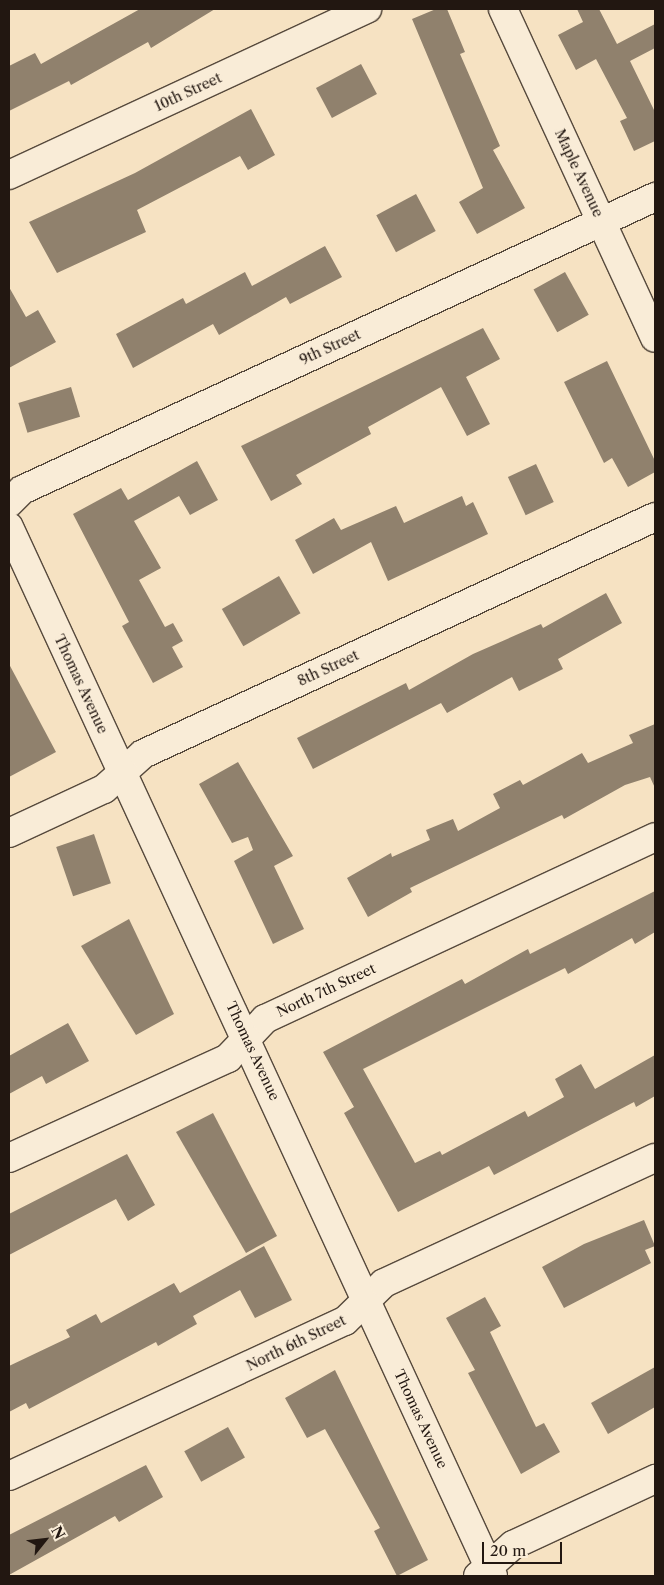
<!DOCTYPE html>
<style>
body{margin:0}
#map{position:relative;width:664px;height:1585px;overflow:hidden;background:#f6e2c2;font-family:"Libre Caslon Text",serif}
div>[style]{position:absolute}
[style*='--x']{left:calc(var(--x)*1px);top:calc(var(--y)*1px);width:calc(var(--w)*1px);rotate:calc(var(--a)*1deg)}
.building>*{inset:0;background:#90816d;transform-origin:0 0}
.roads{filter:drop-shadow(1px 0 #574a3d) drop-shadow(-1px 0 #574a3d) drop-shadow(0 1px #574a3d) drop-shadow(0 -1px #574a3d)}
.minor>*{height:28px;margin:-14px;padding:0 14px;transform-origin:14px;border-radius:14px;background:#f9ecd7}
span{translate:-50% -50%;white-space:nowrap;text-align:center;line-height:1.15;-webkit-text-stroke:4px #f9ecd7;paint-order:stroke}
.street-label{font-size:14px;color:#221711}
.frame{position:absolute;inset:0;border:10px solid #221711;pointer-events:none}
.north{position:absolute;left:20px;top:1515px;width:50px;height:50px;-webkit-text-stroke:4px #f9ecd7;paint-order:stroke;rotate:61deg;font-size:14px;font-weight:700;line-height:20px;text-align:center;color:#221711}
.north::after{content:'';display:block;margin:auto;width:18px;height:22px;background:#221711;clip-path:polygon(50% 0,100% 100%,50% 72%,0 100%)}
.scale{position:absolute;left:482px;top:1542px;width:80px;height:22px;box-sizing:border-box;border:2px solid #221711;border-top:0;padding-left:6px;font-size:15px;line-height:18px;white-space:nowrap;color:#221711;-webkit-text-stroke:4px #f9ecd7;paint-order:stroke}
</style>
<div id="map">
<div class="building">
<i style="clip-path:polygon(140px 9px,215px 9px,151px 48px,148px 42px,71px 85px,69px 81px,9px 111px,9px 66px,35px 53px,41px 64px)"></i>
<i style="clip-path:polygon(436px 9px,447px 9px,465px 52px,460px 54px,500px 146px,493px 150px,525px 208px,477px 234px,459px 202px,483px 188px,412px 19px)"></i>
<i style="clip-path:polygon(577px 9px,599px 9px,617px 44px,655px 24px,655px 48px,630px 61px,655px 112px,655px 141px,634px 151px,620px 121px,627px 118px,596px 59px,576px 70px,558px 35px,583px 22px)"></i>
<i style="left:361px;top:64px;width:34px;height:51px;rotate:62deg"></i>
<i style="clip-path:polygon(251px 109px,275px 155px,248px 170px,240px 156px,137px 210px,146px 232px,57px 273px,29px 222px,135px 173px)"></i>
<i style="left:416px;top:194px;width:42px;height:45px;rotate:62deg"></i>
<i style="clip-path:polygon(325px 246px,342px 277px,290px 304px,286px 297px,219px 335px,213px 324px,133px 368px,116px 334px,183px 298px,186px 304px,245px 272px,252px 286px)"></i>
<i style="left:565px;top:272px;width:49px;height:36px;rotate:61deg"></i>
<i style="clip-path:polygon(9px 287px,26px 317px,38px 310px,56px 342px,9px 368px)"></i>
<i style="clip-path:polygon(483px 328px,500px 359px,466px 377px,490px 424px,467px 436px,441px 387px,368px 427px,371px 434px,296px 475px,302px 484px,271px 501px,241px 446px)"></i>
<i style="clip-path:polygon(607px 361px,655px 461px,655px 472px,628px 487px,612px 458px,604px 463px,564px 382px)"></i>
<i style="left:71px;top:387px;width:31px;height:55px;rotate:73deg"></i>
<i style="clip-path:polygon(197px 461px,218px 500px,190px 515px,179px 496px,134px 521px,161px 568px,139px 580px,165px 627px,173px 623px,183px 641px,172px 647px,183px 667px,153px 683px,122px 626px,129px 622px,73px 514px,121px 488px,128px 500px)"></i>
<i style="left:536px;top:464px;width:42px;height:31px;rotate:65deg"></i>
<i style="clip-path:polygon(462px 496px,466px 506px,473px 502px,488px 534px,388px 581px,371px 542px,313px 574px,295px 540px,334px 518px,341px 530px,396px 506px,404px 523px)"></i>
<i style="left:279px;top:576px;width:43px;height:66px;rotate:60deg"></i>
<i style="clip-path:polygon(606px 593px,622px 623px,558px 659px,563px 669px,519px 691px,512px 677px,447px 713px,441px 703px,313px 769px,297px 738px,406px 683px,409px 690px,473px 654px,541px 624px,543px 628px)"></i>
<i style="clip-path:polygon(9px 664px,56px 752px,9px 777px)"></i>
<i style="clip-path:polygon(655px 724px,655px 788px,650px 777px,625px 785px,564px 819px,562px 815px,410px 888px,412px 892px,368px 917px,347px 878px,391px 853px,392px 857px,430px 840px,426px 830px,453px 819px,458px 831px,500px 808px,493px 794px,520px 780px,523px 785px,582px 753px,588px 763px,633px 743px,629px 735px)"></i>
<i style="clip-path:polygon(238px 762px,293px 856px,274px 866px,304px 929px,273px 944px,234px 861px,253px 850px,248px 837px,232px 843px,199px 784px)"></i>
<i style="left:94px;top:834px;width:52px;height:40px;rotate:71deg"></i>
<i style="clip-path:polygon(655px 891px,655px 932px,635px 944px,632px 938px,568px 974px,565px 968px,363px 1069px,415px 1163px,440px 1151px,442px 1155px,525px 1111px,528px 1117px,564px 1097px,555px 1079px,581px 1064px,595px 1089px,655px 1055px,655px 1096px,636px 1107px,634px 1102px,494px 1175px,489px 1166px,398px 1212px,344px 1113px,354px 1107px,323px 1052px,462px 979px,465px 984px,528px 949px,530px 954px)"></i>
<i style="clip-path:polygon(129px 919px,174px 1014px,136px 1035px,81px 946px)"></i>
<i style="clip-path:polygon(68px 1023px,89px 1061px,46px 1084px,42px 1076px,9px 1094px,9px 1056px)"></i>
<i style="clip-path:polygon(213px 1113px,277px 1236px,246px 1253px,176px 1132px)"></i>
<i style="clip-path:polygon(127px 1154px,155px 1205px,128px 1221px,116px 1199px,9px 1255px,9px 1214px)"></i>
<i style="clip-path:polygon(644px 1220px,655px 1246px,645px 1250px,651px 1263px,564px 1308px,542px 1267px,584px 1244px)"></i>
<i style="clip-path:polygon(264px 1246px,292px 1300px,255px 1318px,240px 1290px,193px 1316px,197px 1324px,158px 1346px,156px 1342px,29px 1409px,26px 1403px,9px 1412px,9px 1366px,70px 1337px,66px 1330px,96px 1314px,101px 1323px,174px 1283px,180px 1293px)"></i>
<i style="clip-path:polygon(485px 1297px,501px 1326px,490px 1332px,536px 1427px,544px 1423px,560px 1452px,521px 1474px,468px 1373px,475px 1370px,446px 1318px)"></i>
<i style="clip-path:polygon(655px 1367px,655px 1407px,608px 1434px,591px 1403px)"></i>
<i style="clip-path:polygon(335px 1370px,428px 1560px,397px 1576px,374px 1531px,380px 1528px,325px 1429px,307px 1438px,285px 1398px)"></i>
<i style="left:228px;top:1427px;width:35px;height:50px;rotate:61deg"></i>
<i style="clip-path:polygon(146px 1465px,163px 1497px,119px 1522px,115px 1516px,9px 1575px,9px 1535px)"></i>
</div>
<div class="roads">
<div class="minor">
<i style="--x:503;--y:9;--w:362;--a:65.2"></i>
<i style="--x:9;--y:175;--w:395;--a:-24.9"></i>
<i style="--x:9;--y:503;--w:18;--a:-45"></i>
<i style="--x:22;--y:490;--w:698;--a:-24.84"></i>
<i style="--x:9;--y:527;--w:1155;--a:65.23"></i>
<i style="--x:9;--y:833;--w:105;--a:-24.9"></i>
<i style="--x:104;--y:789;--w:52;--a:-41.9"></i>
<i style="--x:143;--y:754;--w:564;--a:-24.84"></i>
<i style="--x:9;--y:1158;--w:241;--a:-24.5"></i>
<i style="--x:228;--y:1058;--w:54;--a:-46.5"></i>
<i style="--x:265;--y:1019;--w:430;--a:-25"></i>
<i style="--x:9;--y:1476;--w:370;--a:-24.8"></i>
<i style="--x:345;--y:1321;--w:54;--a:-44.3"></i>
<i style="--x:384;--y:1283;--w:298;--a:-24.8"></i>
<i style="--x:478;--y:1576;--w:47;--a:-41.5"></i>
<i style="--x:513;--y:1545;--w:157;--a:-24.9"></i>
</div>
</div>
<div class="street-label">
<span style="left:188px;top:92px;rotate:-25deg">10th Street</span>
<span style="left:579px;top:173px;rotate:65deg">Maple Avenue</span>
<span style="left:330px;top:347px;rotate:-25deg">9th Street</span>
<span style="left:328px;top:668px;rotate:-25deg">8th Street</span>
<span style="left:81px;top:684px;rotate:65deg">Thomas Avenue</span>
<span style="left:326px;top:990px;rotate:-25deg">North 7th Street</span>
<span style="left:253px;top:1051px;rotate:65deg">Thomas Avenue</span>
<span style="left:296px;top:1343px;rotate:-26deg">North 6th Street</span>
<span style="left:421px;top:1419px;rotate:65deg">Thomas Avenue</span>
</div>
<div class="frame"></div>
<div class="north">N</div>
<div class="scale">20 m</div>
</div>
